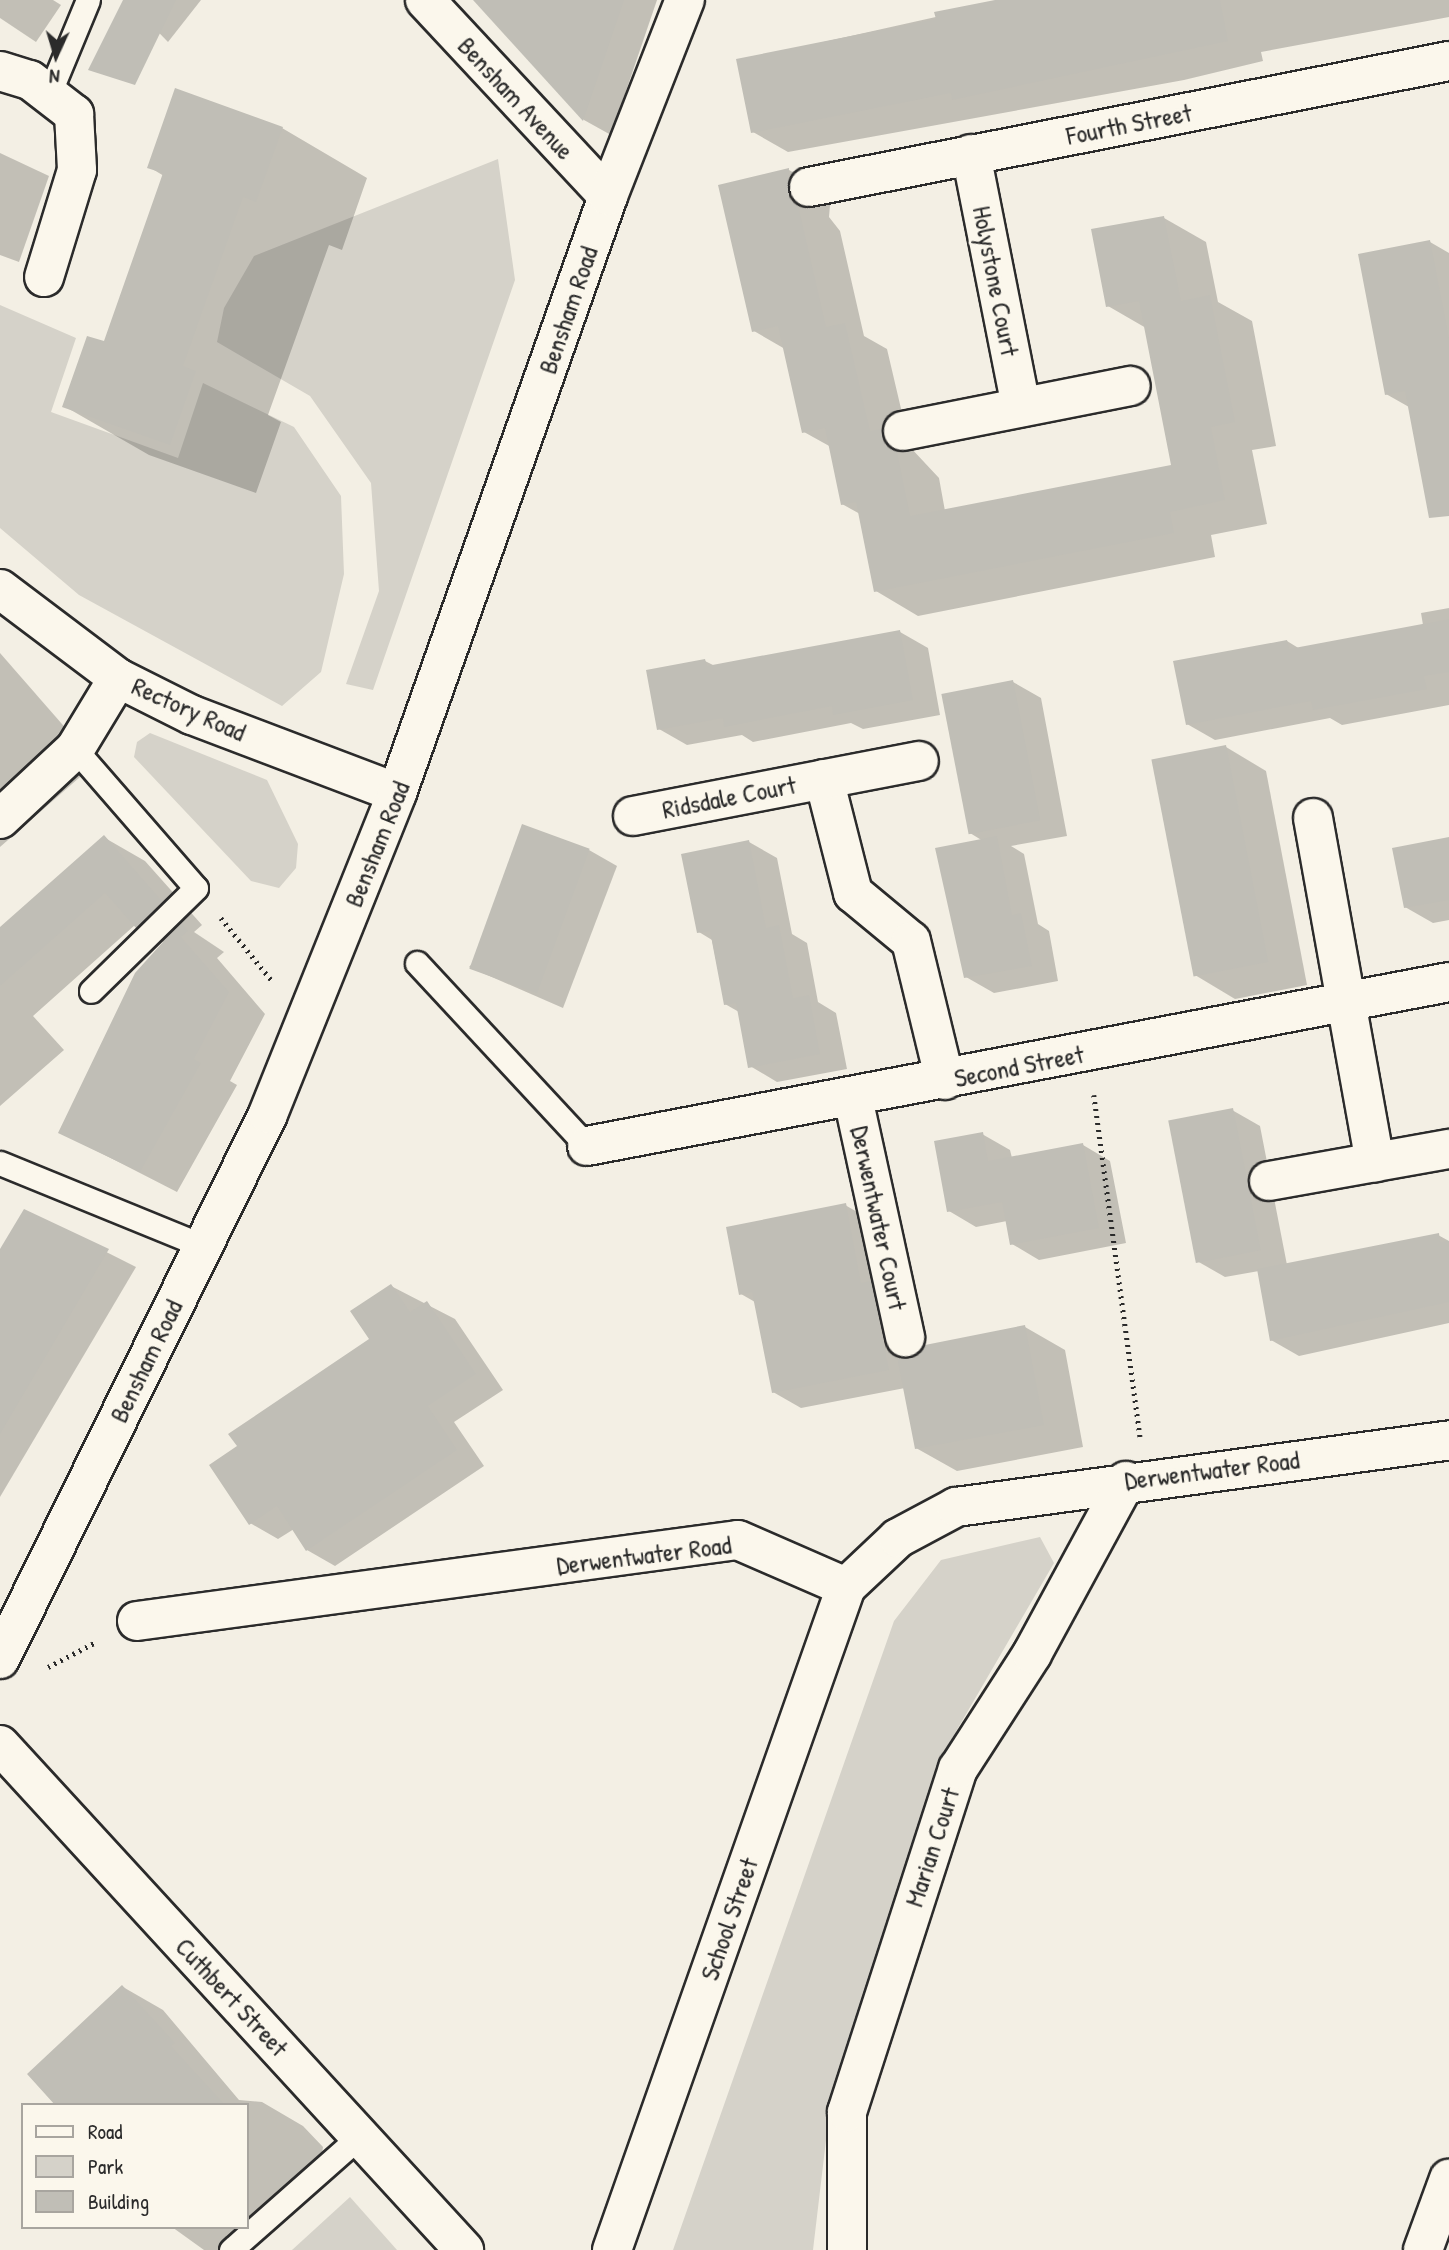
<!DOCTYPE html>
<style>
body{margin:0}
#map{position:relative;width:1449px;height:2250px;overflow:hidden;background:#f3efe4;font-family:"Patrick Hand",sans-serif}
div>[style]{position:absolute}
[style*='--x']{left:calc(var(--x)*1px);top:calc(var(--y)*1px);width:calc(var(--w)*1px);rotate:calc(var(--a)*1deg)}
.green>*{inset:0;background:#d5d2c9}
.shadow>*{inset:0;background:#0003}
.building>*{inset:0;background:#c0beb6;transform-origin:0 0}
.path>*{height:4.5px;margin-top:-2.25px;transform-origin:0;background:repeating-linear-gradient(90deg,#2b2b2b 0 2px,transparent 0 7px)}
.roads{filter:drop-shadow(2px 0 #2b2b2b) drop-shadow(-2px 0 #2b2b2b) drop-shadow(0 2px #2b2b2b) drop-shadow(0 -2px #2b2b2b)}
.service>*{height:23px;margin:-11.5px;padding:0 11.5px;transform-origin:11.5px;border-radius:11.5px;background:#fbf7ec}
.minor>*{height:38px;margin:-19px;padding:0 19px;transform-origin:19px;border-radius:19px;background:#fbf7ec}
.tertiary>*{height:38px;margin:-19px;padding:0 19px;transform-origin:19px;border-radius:19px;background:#fbf7ec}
.secondary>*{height:38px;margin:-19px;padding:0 19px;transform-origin:19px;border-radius:19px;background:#fbf7ec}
span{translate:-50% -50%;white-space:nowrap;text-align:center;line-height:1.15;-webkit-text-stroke:5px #fbf7ec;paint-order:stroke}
.street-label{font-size:26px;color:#2b2b2b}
.legend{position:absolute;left:21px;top:2103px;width:228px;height:126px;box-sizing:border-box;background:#fbf7ec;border:2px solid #a8a59f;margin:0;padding:9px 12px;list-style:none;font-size:21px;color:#2b2b2b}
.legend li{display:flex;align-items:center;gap:14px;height:35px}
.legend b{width:35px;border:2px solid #a8a59f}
.north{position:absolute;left:21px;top:21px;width:70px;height:70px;-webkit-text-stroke:5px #fbf7ec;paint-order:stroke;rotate:184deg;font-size:19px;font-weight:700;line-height:28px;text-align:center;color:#2b2b2b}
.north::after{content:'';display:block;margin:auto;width:24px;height:32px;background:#2b2b2b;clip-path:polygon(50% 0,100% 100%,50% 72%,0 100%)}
</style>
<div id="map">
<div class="green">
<i style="clip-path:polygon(498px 159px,515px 280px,373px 690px,346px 684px,379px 591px,371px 483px,310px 396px,217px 342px,224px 308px,254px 256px)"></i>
<i style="clip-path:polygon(0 305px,76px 338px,51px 412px,178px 458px,203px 383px,294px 427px,341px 496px,344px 574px,321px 672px,282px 706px,79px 595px,0 528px)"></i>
<i style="clip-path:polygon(150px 733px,267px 780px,298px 844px,296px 868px,279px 888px,251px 881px,134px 757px,137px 742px)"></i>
<i style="clip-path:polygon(1040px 1537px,1054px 1563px,937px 1764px,829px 2115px,813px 2250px,673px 2250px,894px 1621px,941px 1560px)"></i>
<i style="clip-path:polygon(350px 2197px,397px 2250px,292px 2250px)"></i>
</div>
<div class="shadow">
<i style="clip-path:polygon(0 0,53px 0,61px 5px,36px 42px,0 18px)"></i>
<i style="clip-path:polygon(127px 0,201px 0,168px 42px)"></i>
<i style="clip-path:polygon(475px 0,657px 0,611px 135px,584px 120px)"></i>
<i style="clip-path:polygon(1012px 0,1449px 0,1449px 17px,1261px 52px,1263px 61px,1184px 80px,788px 152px,753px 132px,738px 61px)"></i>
<i style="clip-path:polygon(282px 128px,367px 178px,342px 250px,329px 245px,268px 415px,281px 422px,256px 493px,149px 455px,64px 406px,105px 344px,164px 176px,149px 167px)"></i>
<i style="clip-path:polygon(0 153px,49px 176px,19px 262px,0 255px)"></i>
<i style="clip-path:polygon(789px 170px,831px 194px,829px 217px,840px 231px,864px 336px,887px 349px,910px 447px,939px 478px,945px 511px,1173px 466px,1146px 328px,1108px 306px,1164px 218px,1206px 242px,1218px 302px,1252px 321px,1276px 446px,1252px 450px,1267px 524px,1211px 535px,1215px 557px,918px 616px,876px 591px,860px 514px,842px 504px,831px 447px,804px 432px,785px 349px,754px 331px,720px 187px)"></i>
<i style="clip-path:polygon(1430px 242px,1449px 253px,1449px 474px,1409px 407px,1386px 394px)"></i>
<i style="clip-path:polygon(1449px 608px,1449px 705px,1342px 725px,1330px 718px,1215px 740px,1187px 724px,1287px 641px,1300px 649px,1423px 625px,1421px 613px)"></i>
<i style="clip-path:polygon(900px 632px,928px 648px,940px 715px,863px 729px,851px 723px,753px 742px,742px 735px,687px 745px,659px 729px,705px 661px,715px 666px)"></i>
<i style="clip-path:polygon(0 653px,96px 763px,0 847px)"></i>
<i style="clip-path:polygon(1013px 682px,1041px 698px,1067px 836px,1011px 846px,1024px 854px,1038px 924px,1049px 931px,1058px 981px,994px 993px,966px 977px,983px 841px,970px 833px)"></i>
<i style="clip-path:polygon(1226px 747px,1266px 771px,1307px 985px,1235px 999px,1195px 975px)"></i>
<i style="clip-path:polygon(105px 838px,145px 861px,202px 925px,194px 932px,224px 952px,217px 958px,265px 1014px,230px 1081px,237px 1085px,177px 1192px,60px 1132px,165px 943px,135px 925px,33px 1016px,64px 1050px,0 1106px,0 930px)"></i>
<i style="clip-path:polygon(1449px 839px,1449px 920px,1433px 923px,1405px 907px)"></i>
<i style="clip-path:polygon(749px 842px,777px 858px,792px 934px,807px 943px,818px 1002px,836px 1013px,847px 1069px,777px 1082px,750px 1066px,739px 1012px,725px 1004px,712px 940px,699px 932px)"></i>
<i style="clip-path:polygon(589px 850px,617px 866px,563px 1008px,469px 967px)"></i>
<i style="clip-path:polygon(1232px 1110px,1260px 1126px,1287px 1265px,1438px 1235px,1449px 1241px,1449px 1323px,1299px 1356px,1271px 1340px,1259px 1271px,1225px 1277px,1197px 1261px)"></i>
<i style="clip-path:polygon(982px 1134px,1010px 1150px,1012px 1158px,1083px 1145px,1110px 1161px,1126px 1243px,1039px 1260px,1012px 1244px,1007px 1221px,976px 1227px,949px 1211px)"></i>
<i style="clip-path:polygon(845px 1205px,873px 1221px,910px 1360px,1025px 1327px,1065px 1350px,1083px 1447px,957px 1471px,916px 1448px,905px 1388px,801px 1408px,773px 1392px,755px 1302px,741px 1294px)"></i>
<i style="clip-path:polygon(25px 1211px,136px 1267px,0 1497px,0 1252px)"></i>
<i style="clip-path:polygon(391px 1286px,455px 1319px,503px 1390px,454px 1422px,484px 1466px,335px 1566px,307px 1550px,294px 1529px,278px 1539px,250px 1523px,239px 1447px,372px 1340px)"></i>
<i style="clip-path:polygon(123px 1987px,163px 2010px,239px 2100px,262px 2102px,303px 2126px,323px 2147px,320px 2167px,231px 2250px,204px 2250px,172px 2227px,247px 2227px,247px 2105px,58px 2105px)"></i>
</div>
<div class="building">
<i style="clip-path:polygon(123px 0,176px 0,135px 85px,88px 70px)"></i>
<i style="clip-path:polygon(473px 0,624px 0,583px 121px)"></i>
<i style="clip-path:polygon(995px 0,1220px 0,1228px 41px,952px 100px,951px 93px,751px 133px,736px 59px,936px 19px,934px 12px)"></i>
<i style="clip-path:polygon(175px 88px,283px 127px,256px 202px,243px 197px,183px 366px,196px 371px,170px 445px,62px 407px,87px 336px,104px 341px,163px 173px,147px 168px)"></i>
<i style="clip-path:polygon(789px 168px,788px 192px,798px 205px,826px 327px,845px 323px,870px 431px,882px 429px,886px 445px,897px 452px,910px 516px,1171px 465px,1139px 301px,1106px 307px,1091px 229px,1164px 216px,1181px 301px,1210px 295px,1235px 422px,1211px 427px,1225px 500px,1170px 512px,1174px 533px,874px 592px,856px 502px,841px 505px,825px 428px,802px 433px,778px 326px,752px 332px,718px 185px)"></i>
<i style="clip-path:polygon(1430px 240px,1449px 338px,1449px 516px,1429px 518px,1405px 391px,1385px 395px,1358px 254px)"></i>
<i style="clip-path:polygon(1449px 619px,1449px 672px,1424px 676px,1427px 689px,1313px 710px,1311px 701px,1186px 725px,1173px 661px,1287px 640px,1289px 649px)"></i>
<i style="clip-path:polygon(900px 630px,913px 700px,833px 715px,832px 706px,724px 727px,723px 718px,657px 730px,646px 670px,705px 659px,707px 666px)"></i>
<i style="left:1013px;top:680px;width:143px;height:73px;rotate:79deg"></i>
<i style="left:1226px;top:745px;width:221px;height:76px;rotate:79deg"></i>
<i style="left:522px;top:824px;width:72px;height:154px;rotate:20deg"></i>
<i style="clip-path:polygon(104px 835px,162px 901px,136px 928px,105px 893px,0 986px,0 927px)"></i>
<i style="clip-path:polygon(997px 836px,1012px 915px,1021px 913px,1032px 966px,964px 978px,935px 848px)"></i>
<i style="clip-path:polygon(1449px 837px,1449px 900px,1404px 908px,1392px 848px)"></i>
<i style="clip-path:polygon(749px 840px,766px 928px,779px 925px,793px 998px,809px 995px,820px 1054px,748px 1068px,736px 1003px,724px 1005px,710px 931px,697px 933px,681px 854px)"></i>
<i style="clip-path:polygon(181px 922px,188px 931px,181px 937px,229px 992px,194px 1059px,201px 1063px,140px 1172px,58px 1133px,135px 973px)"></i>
<i style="left:1233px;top:1108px;width:145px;height:66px;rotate:79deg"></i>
<i style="clip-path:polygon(983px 1132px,988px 1161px,1083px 1143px,1099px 1228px,1010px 1245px,1002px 1202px,947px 1212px,934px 1141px)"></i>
<i style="clip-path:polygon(846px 1203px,861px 1283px,871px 1281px,889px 1370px,772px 1393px,752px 1292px,739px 1295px,726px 1227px)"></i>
<i style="clip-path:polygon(24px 1209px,109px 1249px,0 1434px,0 1249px)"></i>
<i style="clip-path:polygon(1439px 1233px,1440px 1242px,1449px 1241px,1449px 1302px,1270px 1341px,1257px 1269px)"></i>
<i style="clip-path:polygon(391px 1284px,410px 1312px,427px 1301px,476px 1374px,428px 1406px,457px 1450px,306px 1551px,277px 1506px,249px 1525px,209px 1465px,237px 1446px,228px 1434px,369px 1339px,350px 1311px)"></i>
<i style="clip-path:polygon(1025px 1325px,1044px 1425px,915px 1449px,897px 1357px,910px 1358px,925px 1345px)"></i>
<i style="clip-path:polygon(122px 1985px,175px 2043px,171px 2046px,225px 2105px,55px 2105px,27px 2074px)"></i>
</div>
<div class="path">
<i style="--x:221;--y:918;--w:82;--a:50.9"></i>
<i style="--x:1094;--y:1095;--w:345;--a:82.3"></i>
<i style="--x:48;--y:1667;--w:54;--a:-27.5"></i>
</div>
<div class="roads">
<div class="service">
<i style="--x:49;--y:94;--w:102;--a:-67.5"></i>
<i style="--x:75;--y:749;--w:184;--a:49"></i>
<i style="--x:196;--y:888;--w:147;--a:135.6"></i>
<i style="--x:417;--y:963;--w:250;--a:47.1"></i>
<i style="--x:0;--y:1163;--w:219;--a:22.2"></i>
<i style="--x:231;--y:2250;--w:172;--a:-41.5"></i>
</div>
<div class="minor">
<i style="--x:425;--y:0;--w:268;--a:47"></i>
<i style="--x:0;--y:71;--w:31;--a:17"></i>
<i style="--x:30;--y:80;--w:56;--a:37.7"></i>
<i style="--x:74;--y:114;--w:56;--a:86.9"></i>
<i style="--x:77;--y:170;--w:112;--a:107.1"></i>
<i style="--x:971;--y:154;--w:258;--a:78.8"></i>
<i style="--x:809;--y:187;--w:652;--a:-11.14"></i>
<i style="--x:903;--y:431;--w:232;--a:-11.2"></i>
<i style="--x:824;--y:779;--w:118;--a:75.7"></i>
<i style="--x:853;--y:893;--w:75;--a:39.6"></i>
<i style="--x:911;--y:941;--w:143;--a:76.3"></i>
<i style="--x:633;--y:816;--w:291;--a:-10.9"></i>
<i style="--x:1313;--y:818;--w:350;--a:79.8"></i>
<i style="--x:0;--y:819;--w:103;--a:-43"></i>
<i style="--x:75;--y:749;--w:83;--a:-58.8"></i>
<i style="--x:853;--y:1098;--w:245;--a:77.7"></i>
<i style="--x:587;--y:1146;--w:877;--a:-10.77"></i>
<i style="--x:1269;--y:1181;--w:183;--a:-10.1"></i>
<i style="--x:137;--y:1621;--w:606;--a:-7.68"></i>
<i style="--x:738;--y:1540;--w:118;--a:23.5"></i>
<i style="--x:846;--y:1587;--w:71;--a:-43.3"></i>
<i style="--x:898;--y:1538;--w:66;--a:-28.1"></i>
<i style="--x:956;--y:1507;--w:498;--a:-7.7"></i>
<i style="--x:612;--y:2250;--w:703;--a:-70.56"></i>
<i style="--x:847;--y:2250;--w:138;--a:-90"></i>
<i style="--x:847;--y:2112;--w:361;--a:-72.1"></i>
<i style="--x:958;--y:1769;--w:137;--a:-57.2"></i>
<i style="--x:1032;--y:1654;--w:197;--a:-61.5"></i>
<i style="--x:1423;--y:2250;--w:76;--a:-69.9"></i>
</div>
<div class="tertiary">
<i style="--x:0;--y:589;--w:148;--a:37"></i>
<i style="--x:118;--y:678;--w:83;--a:26.6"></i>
<i style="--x:192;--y:715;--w:219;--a:20.8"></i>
<i style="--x:0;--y:1745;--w:686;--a:47.42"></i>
</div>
<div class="secondary">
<i style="--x:0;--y:1659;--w:607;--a:-63.81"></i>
<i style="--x:268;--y:1114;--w:346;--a:-68.1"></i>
<i style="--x:397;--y:793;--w:633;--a:-70.53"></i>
<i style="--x:608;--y:196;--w:211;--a:-68.6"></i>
</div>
</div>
<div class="street-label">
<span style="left:516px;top:98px;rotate:47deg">Bensham Avenue</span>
<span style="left:1129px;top:124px;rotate:-11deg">Fourth Street</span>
<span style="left:996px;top:281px;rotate:79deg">Holystone Court</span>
<span style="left:568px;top:310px;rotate:-71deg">Bensham Road</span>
<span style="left:189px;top:709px;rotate:24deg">Rectory Road</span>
<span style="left:729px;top:797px;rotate:-11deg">Ridsdale Court</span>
<span style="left:377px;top:844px;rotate:-68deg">Bensham Road</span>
<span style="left:1019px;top:1066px;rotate:-11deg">Second Street</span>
<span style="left:879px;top:1218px;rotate:78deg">Derwentwater Court</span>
<span style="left:146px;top:1361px;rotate:-64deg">Bensham Road</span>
<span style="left:1212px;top:1470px;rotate:-7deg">Derwentwater Road</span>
<span style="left:644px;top:1555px;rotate:-7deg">Derwentwater Road</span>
<span style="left:932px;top:1847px;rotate:-72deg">Marian Court</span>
<span style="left:729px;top:1919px;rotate:-71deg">School Street</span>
<span style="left:232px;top:1997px;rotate:47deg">Cuthbert Street</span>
</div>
<ul class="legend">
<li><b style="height:9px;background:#fbf7ec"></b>Road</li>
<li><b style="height:19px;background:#d5d2c9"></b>Park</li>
<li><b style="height:19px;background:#c0beb6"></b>Building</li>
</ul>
<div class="north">N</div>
</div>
